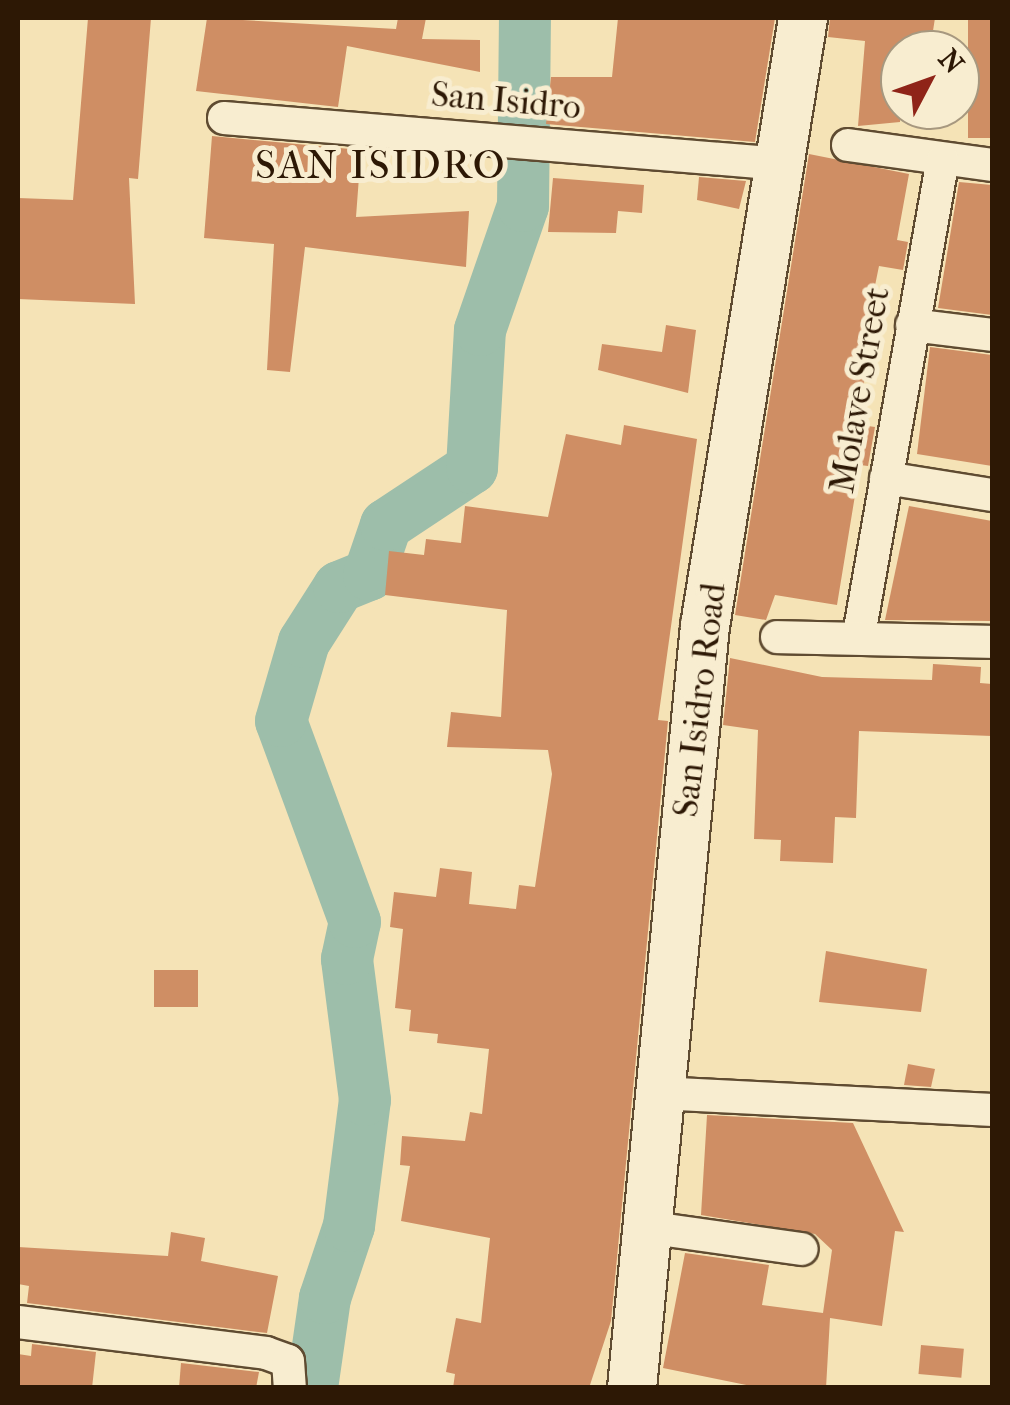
<!DOCTYPE html>
<style>
body{margin:0}
#map{position:relative;width:1010px;height:1405px;overflow:hidden;background:#f5e3b6;font-family:"IM FELL French Canon",serif}
div>[style]{position:absolute}
[style*='--x']{left:calc(var(--x)*1px);top:calc(var(--y)*1px);width:calc(var(--w)*1px);rotate:calc(var(--a)*1deg)}
.river>*{height:52px;margin:-26px;padding:0 26px;transform-origin:26px;border-radius:26px;background:#9dbeaa}
.building>*{inset:0;background:#cf8e64;transform-origin:0 0}
.roads{filter:drop-shadow(2px 0 #5f4b31) drop-shadow(-2px 0 #5f4b31) drop-shadow(0 2px #5f4b31) drop-shadow(0 -2px #5f4b31)}
.minor>*{height:32px;margin:-16px;padding:0 16px;transform-origin:16px;border-radius:16px;background:#f8edd0}
.secondary>*{height:48px;margin:-24px;padding:0 24px;transform-origin:24px;border-radius:24px;background:#f8edd0}
span{translate:-50% -50%;white-space:nowrap;text-align:center;line-height:1.15;-webkit-text-stroke:10px #f8edd0;paint-order:stroke}
.street-label{font-size:35px;color:#2d1805}
.quarter-label{font-size:40px;color:#2d1805;letter-spacing:2.5px}
.frame{position:absolute;inset:0;border:20px solid #2d1805;pointer-events:none}
.north{position:absolute;left:880px;top:30px;width:100px;height:100px;box-sizing:border-box;background:#f8edd0;border:2px solid #a7987f;border-radius:50%;rotate:49deg;font-size:28px;font-weight:700;line-height:40px;text-align:center;color:#2d1805}
.north::after{content:'';display:block;margin:auto;width:35px;height:45px;background:#8f2418;clip-path:polygon(50% 0,100% 100%,50% 72%,0 100%)}
</style>
<div id="map">
<div class="river">
<i style="--x:312;--y:1388;--w:91;--a:-81.8"></i>
<i style="--x:325;--y:1298;--w:76;--a:-71.6"></i>
<i style="--x:349;--y:1226;--w:127;--a:-82.8"></i>
<i style="--x:365;--y:1100;--w:142;--a:-97.3"></i>
<i style="--x:347;--y:959;--w:38;--a:-78"></i>
<i style="--x:355;--y:922;--w:214;--a:-110.2"></i>
<i style="--x:281;--y:721;--w:82;--a:-73.8"></i>
<i style="--x:304;--y:642;--w:65;--a:-57.5"></i>
<i style="--x:339;--y:587;--w:32;--a:-22"></i>
<i style="--x:369;--y:575;--w:53;--a:-71.2"></i>
<i style="--x:386;--y:525;--w:103;--a:-33.5"></i>
<i style="--x:472;--y:468;--w:138;--a:-86.7"></i>
<i style="--x:480;--y:330;--w:131;--a:-70.9"></i>
<i style="--x:523;--y:206;--w:188;--a:-89.4"></i>
</div>
<div class="building">
<i style="clip-path:polygon(88px 18px,151px 18px,138px 179px,129px 178px,135px 304px,18px 299px,18px 198px,73px 200px)"></i>
<i style="clip-path:polygon(207px 18px,396px 29px,398px 18px,426px 18px,422px 39px,480px 40px,480px 72px,347px 46px,338px 107px,196px 91px)"></i>
<i style="clip-path:polygon(618px 18px,775px 18px,755px 142px,546px 124px,551px 77px,612px 77px)"></i>
<i style="clip-path:polygon(830px 18px,935px 18px,930px 50px,900px 50px,900px 122px,858px 126px,865px 41px,828px 37px)"></i>
<i style="left:968px;top:18px;width:24px;height:120px"></i>
<i style="clip-path:polygon(212px 136px,361px 150px,356px 217px,469px 211px,466px 267px,305px 247px,290px 372px,267px 370px,274px 244px,204px 238px)"></i>
<i style="clip-path:polygon(809px 154px,909px 174px,897px 240px,908px 242px,903px 270px,879px 266px,869px 315px,861px 425px,875px 427px,868px 466px,860px 465px,837px 605px,775px 595px,766px 620px,735px 615px)"></i>
<i style="clip-path:polygon(699px 177px,746px 181px,739px 209px,697px 200px)"></i>
<i style="clip-path:polygon(553px 178px,644px 185px,642px 213px,618px 211px,616px 233px,548px 232px)"></i>
<i style="clip-path:polygon(959px 182px,992px 185px,992px 315px,938px 308px)"></i>
<i style="clip-path:polygon(666px 325px,696px 330px,688px 393px,598px 370px,602px 344px,662px 352px)"></i>
<i style="clip-path:polygon(930px 347px,992px 355px,992px 466px,917px 454px)"></i>
<i style="clip-path:polygon(624px 425px,697px 439px,658px 720px,668px 721px,611px 1321px,589px 1388px,453px 1388px,455px 1374px,446px 1372px,456px 1318px,481px 1323px,490px 1238px,401px 1221px,410px 1166px,400px 1165px,402px 1136px,465px 1141px,470px 1112px,482px 1114px,489px 1049px,437px 1043px,438px 1034px,409px 1031px,411px 1010px,395px 1008px,403px 929px,390px 927px,394px 892px,436px 897px,440px 868px,472px 872px,469px 904px,516px 909px,519px 885px,535px 887px,552px 774px,548px 750px,447px 747px,451px 712px,501px 717px,507px 610px,385px 595px,389px 551px,424px 555px,426px 539px,461px 543px,465px 506px,548px 517px,566px 434px,621px 445px)"></i>
<i style="clip-path:polygon(909px 506px,992px 521px,992px 621px,885px 620px)"></i>
<i style="clip-path:polygon(730px 658px,822px 677px,932px 680px,933px 664px,981px 667px,980px 683px,992px 684px,992px 736px,859px 731px,856px 818px,835px 817px,833px 863px,780px 861px,781px 840px,754px 839px,758px 730px,723px 725px)"></i>
<i style="clip-path:polygon(826px 951px,927px 969px,921px 1012px,819px 1002px)"></i>
<i style="left:198px;top:970px;width:37px;height:44px;rotate:90deg"></i>
<i style="clip-path:polygon(908px 1064px,935px 1069px,931px 1087px,904px 1085px)"></i>
<i style="clip-path:polygon(707px 1115px,853px 1123px,904px 1232px,895px 1231px,882px 1326px,830px 1318px,826px 1388px,761px 1388px,663px 1368px,685px 1253px,769px 1265px,762px 1305px,823px 1313px,832px 1250px,815px 1234px,701px 1215px)"></i>
<i style="clip-path:polygon(171px 1232px,205px 1238px,201px 1261px,278px 1276px,267px 1333px,27px 1303px,29px 1286px,18px 1284px,18px 1247px,168px 1256px)"></i>
<i style="clip-path:polygon(32px 1344px,96px 1352px,92px 1388px,18px 1388px,18px 1354px,31px 1356px)"></i>
<i style="left:921px;top:1345px;width:43px;height:29px;rotate:5deg"></i>
<i style="clip-path:polygon(181px 1363px,259px 1372px,256px 1388px,179px 1388px)"></i>
</div>
<div class="roads">
<div class="minor">
<i style="--x:224;--y:118;--w:560;--a:4.71"></i>
<i style="--x:848;--y:145;--w:145;--a:7.9"></i>
<i style="--x:912;--y:325;--w:81;--a:7.1"></i>
<i style="--x:886;--y:478;--w:107;--a:9.1"></i>
<i style="--x:859;--y:635;--w:482;--a:-80"></i>
<i style="--x:777;--y:637;--w:215;--a:1.3"></i>
<i style="--x:659;--y:1093;--w:333;--a:2.9"></i>
<i style="--x:652;--y:1228;--w:151;--a:8"></i>
<i style="--x:18;--y:1322;--w:250;--a:7.1"></i>
<i style="--x:266;--y:1353;--w:23;--a:20"></i>
<i style="--x:288;--y:1361;--w:27;--a:86"></i>
</div>
<div class="secondary">
<i style="--x:632;--y:1388;--w:765;--a:-84.53"></i>
<i style="--x:705;--y:626;--w:616;--a:-80.84"></i>
</div>
</div>
<div class="street-label">
<span style="left:506px;top:101px;rotate:5deg">San Isidro</span>
<span style="left:860px;top:390px;rotate:-80deg">Molave Street</span>
<span style="left:700px;top:700px;rotate:-83deg">San Isidro Road</span>
</div>
<div class="quarter-label">
<span style="left:381px;top:165px">SAN ISIDRO</span>
</div>
<div class="frame"></div>
<div class="north">N</div>
</div>
